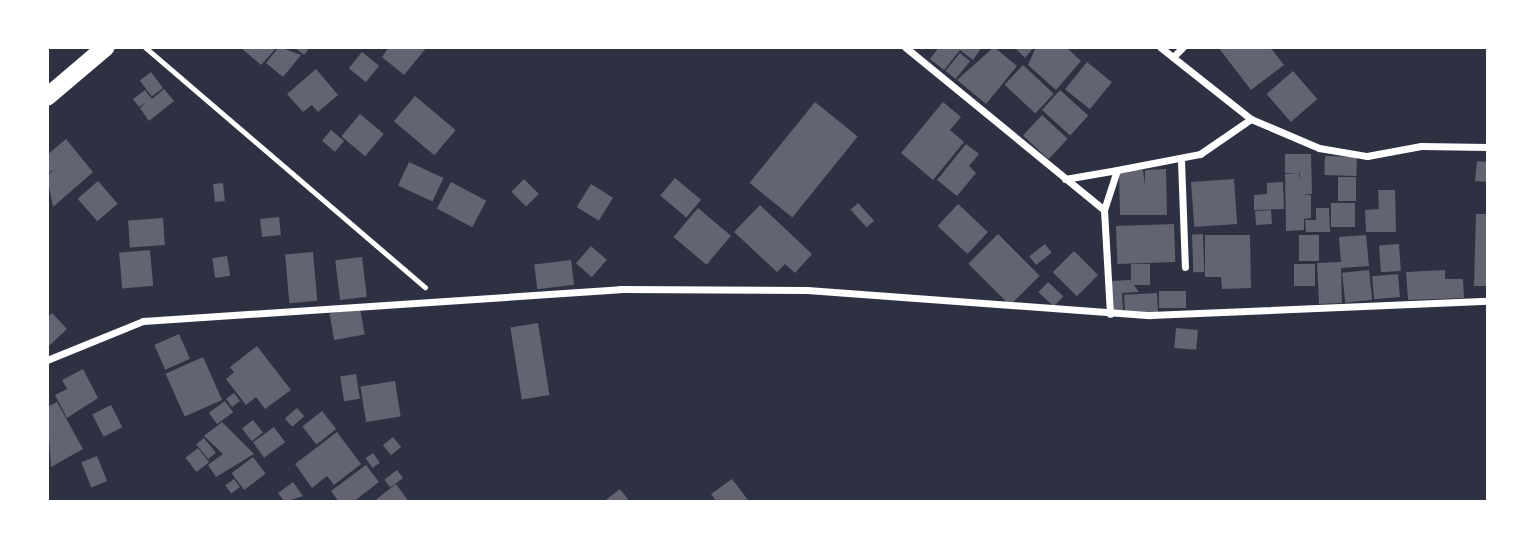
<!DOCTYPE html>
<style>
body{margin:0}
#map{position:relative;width:1535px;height:549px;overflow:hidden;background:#2d3142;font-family:"DejaVu Sans",sans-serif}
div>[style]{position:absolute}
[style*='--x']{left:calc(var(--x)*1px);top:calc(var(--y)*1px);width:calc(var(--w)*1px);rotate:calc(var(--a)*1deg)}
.building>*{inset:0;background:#626471;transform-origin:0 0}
.path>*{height:4.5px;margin:-2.25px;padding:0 2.25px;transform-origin:2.25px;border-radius:2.25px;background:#fff}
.minor>*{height:7px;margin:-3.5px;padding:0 3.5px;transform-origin:3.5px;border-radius:3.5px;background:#fff}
.trunk>*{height:18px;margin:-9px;padding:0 9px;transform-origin:9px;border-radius:9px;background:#fff}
span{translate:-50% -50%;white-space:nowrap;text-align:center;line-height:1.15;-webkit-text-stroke:7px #fff;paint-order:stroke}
.frame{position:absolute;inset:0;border:49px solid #fff;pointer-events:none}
</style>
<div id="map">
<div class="building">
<i style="clip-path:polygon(240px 47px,277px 47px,261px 65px)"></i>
<i style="clip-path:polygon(279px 47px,301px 55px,283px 77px,266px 63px)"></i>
<i style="clip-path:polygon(294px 47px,310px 47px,304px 55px)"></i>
<i style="clip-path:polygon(389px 47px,427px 47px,404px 75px,382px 57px)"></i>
<i style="clip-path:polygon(939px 47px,982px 47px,973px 60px,960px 50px,944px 70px,930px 59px)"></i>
<i style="clip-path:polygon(994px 47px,1017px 66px,986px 104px,957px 80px)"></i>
<i style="clip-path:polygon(1014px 47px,1034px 47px,1025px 58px)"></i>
<i style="clip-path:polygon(1036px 47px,1066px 47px,1081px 61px,1056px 90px,1028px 65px)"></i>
<i style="clip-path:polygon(1218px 47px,1270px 47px,1284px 65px,1251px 90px)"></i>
<i style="left:362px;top:52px;width:22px;height:21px;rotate:39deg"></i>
<i style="left:960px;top:53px;width:13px;height:23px;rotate:39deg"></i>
<i style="left:1087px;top:62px;width:32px;height:35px;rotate:39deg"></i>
<i style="left:1023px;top:65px;width:42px;height:27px;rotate:43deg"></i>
<i style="clip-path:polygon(316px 69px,338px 95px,318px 112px,312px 105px,303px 112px,287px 94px)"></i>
<i style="left:1293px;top:71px;width:37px;height:35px;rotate:49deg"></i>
<i style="left:151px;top:72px;width:20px;height:14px;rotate:53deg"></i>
<i style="clip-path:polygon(164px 89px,174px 101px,149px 121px,140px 108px,146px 102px,139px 107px,133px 99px,145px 90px,152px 99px)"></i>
<i style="left:1060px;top:90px;width:38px;height:27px;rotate:42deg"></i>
<i style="left:415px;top:96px;width:53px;height:33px;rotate:40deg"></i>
<i style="left:815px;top:102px;width:55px;height:104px;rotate:39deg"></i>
<i style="clip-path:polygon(943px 102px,961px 117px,950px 130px,964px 142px,933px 180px,901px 153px)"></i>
<i style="left:360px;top:114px;width:31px;height:29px;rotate:40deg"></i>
<i style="left:1042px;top:115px;width:35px;height:28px;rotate:43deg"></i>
<i style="left:331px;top:130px;width:17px;height:14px;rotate:40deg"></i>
<i style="clip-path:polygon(66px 139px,93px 172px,53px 207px,47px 176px,55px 169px,47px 174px,47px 155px)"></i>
<i style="clip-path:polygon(966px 144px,979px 154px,969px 166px,976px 173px,957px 196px,937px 180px)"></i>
<i style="clip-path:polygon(1285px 154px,1311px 154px,1312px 194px,1301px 194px,1311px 195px,1311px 218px,1304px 219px,1304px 230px,1286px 231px,1285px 174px,1299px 173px,1299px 181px,1300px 173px,1285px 173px)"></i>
<i style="left:1325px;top:156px;width:32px;height:19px;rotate:2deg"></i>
<i style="clip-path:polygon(1477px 161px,1488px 162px,1488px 182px,1475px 181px)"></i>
<i style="left:409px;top:162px;width:38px;height:26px;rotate:25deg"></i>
<i style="clip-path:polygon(1166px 169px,1167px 215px,1120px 215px,1119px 170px,1143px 170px,1145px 185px,1145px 170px)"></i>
<i style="left:1338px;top:177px;width:18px;height:24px"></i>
<i style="left:675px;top:178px;width:34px;height:23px;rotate:40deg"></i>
<i style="left:524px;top:179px;width:21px;height:18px;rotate:45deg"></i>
<i style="left:1234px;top:179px;width:45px;height:43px;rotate:86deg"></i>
<i style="left:98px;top:181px;width:30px;height:27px;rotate:49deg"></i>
<i style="left:451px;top:182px;width:40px;height:30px;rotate:28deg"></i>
<i style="clip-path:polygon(1283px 182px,1284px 209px,1254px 210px,1254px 195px,1267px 194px,1267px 183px)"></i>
<i style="left:223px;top:183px;width:18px;height:10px;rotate:84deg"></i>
<i style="left:591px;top:184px;width:26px;height:27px;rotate:32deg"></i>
<i style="clip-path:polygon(1378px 190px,1395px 190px,1396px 232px,1366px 232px,1365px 210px,1379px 209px)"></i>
<i style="left:858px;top:203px;width:24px;height:10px;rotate:48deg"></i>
<i style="left:1331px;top:203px;width:24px;height:24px"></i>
<i style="left:958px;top:204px;width:41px;height:30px;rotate:43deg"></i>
<i style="clip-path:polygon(760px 205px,812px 254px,795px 273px,785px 264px,777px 272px,734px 232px)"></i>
<i style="left:698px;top:208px;width:43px;height:38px;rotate:40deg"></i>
<i style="clip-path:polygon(1316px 208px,1329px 208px,1330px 232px,1306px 232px,1305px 220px,1316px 220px)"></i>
<i style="left:1271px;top:210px;width:14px;height:16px;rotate:86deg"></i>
<i style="clip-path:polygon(1476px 214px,1488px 214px,1488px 286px,1474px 286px)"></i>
<i style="left:279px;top:217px;width:18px;height:19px;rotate:84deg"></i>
<i style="left:163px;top:218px;width:27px;height:35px;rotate:86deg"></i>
<i style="left:1174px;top:224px;width:38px;height:58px;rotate:88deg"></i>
<i style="left:998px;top:234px;width:59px;height:42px;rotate:45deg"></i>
<i style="left:1203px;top:234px;width:38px;height:11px;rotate:88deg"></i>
<i style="clip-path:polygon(1205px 235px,1250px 235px,1251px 288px,1222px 289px,1221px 277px,1205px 277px)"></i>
<i style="left:1299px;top:235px;width:20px;height:26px"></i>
<i style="clip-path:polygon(1366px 235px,1369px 266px,1341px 268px,1342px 303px,1319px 304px,1317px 263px,1341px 262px,1339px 237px)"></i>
<i style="left:1045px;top:244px;width:11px;height:20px;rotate:52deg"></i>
<i style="left:1399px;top:244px;width:27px;height:20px;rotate:86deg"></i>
<i style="left:591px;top:246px;width:21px;height:23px;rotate:41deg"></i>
<i style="left:150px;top:250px;width:36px;height:31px;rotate:85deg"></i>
<i style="left:1074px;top:251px;width:34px;height:30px;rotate:45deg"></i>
<i style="left:313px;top:252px;width:49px;height:28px;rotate:85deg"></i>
<i style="left:227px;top:256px;width:20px;height:15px;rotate:81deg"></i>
<i style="left:362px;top:257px;width:40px;height:27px;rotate:83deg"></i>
<i style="left:571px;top:260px;width:25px;height:37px;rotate:83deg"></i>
<i style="left:1150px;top:264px;width:21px;height:19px;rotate:90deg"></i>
<i style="left:1294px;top:264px;width:21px;height:22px"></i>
<i style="left:1369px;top:270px;width:30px;height:27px;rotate:84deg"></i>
<i style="clip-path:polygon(1445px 270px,1445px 279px,1463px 279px,1464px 298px,1408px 300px,1406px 272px)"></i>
<i style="left:1398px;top:274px;width:23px;height:26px;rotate:85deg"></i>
<i style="clip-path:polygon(1130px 280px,1139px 292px,1122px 293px,1123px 310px,1111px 310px,1110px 281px)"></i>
<i style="left:1048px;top:282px;width:21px;height:14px;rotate:43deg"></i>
<i style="left:1159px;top:291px;width:27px;height:17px"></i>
<i style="left:1157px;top:293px;width:20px;height:33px;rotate:87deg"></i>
<i style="left:360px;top:308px;width:27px;height:31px;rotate:80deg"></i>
<i style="clip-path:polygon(52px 313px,67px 329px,49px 346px,47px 318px)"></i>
<i style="left:538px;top:323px;width:73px;height:28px;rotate:81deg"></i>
<i style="left:1176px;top:328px;width:22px;height:20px;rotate:5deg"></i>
<i style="left:179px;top:334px;width:27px;height:27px;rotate:66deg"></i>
<i style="clip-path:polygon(257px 346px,291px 390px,265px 409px,256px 397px,246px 405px,226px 379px,234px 372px,230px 367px)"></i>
<i style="left:203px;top:357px;width:47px;height:41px;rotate:66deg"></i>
<i style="clip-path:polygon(83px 369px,98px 398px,67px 418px,55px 395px,67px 389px,62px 380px)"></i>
<i style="left:356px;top:374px;width:25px;height:16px;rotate:81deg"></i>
<i style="left:395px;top:381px;width:36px;height:35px;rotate:81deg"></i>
<i style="left:234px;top:393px;width:10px;height:10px;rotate:53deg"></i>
<i style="left:225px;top:401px;width:14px;height:20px;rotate:54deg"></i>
<i style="clip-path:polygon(57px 402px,83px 449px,51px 467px,47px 407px)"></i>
<i style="left:111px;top:405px;width:25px;height:21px;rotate:63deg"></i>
<i style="left:297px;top:408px;width:11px;height:16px;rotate:49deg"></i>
<i style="left:322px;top:411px;width:23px;height:25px;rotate:52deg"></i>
<i style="left:253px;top:420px;width:16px;height:14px;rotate:52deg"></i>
<i style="clip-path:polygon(222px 422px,254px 454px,216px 477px,208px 465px,223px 454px,204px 436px)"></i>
<i style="left:274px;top:427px;width:19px;height:26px;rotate:54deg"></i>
<i style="clip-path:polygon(337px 432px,361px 464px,334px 485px,327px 476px,312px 488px,295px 464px)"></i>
<i style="left:393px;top:437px;width:13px;height:13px;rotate:51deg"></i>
<i style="left:204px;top:438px;width:19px;height:10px;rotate:51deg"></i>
<i style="left:198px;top:448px;width:18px;height:16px;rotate:52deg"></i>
<i style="left:373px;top:453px;width:12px;height:9px;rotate:55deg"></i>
<i style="left:97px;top:456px;width:27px;height:17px;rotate:68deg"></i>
<i style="left:253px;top:457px;width:21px;height:27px;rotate:53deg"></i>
<i style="clip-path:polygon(366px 465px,379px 482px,353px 502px,339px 502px,331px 491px)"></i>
<i style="left:397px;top:470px;width:10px;height:16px;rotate:53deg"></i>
<i style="left:234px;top:479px;width:10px;height:11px;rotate:53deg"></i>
<i style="clip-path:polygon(732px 479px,748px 500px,717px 502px,711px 494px)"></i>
<i style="clip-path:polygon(293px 482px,303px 496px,285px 502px,278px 493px)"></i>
<i style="clip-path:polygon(396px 484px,409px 502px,373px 502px)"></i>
<i style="clip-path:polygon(620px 489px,630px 502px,603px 502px)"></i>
</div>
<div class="path">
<i style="--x:145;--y:47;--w:369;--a:40.6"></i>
</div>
<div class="minor">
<i style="--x:905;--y:47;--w:257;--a:39.3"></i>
<i style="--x:1104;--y:210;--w:104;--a:86.7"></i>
<i style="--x:1160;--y:47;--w:116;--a:38.4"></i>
<i style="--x:1251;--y:119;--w:74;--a:23.1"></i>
<i style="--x:1319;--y:148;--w:49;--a:9.5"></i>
<i style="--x:1367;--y:156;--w:55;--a:-10.5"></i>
<i style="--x:1421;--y:146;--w:67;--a:0.9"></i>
<i style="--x:1173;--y:57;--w:14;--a:-45"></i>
<i style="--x:1181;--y:160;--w:107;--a:87.9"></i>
<i style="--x:1065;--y:179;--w:53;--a:-9.8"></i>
<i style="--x:1104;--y:210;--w:42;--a:-72"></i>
<i style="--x:1117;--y:170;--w:85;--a:-10.9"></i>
<i style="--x:1200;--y:154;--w:62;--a:-34.5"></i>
<i style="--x:47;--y:360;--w:104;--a:-22.1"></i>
<i style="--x:143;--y:321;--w:478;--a:-3.8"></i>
<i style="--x:620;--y:289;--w:187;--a:0.3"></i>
<i style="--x:807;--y:290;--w:344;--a:4.2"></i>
<i style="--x:1150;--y:315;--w:338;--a:-2.4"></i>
</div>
<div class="trunk">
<i style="--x:47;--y:97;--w:77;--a:-40.3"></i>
</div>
<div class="frame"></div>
</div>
